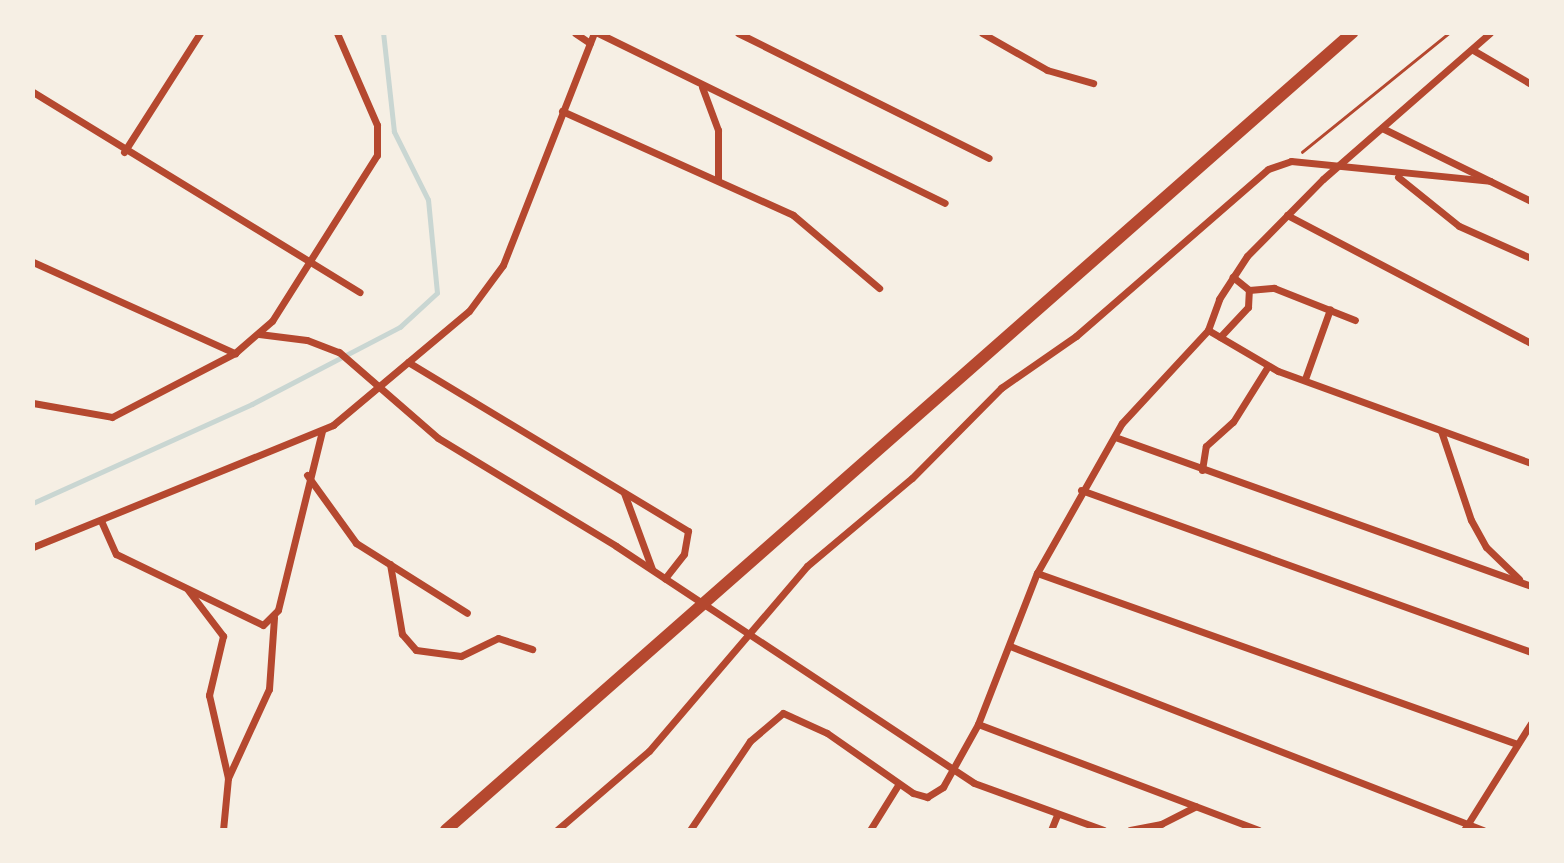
<!DOCTYPE html>
<style>
body{margin:0}
#map{position:relative;width:1564px;height:863px;overflow:hidden;background:#f6efe4;font-family:"Golos Text",sans-serif}
div>[style]{position:absolute}
[style*='--x']{left:calc(var(--x)*1px);top:calc(var(--y)*1px);width:calc(var(--w)*1px);rotate:calc(var(--a)*1deg)}
.stream>*{height:4.5px;margin:-2.25px;padding:0 2.25px;transform-origin:2.25px;border-radius:2.25px;background:#c9d6d2}
.path>*{height:2.5px;margin:-1.25px;padding:0 1.25px;transform-origin:1.25px;border-radius:1.25px;background:#b5482f}
.minor>*{height:7px;margin:-3.5px;padding:0 3.5px;transform-origin:3.5px;border-radius:3.5px;background:#b5482f}
.trunk>*{height:12px;margin:-6px;padding:0 6px;transform-origin:6px;border-radius:6px;background:#b5482f}
span{translate:-50% -50%;white-space:nowrap;text-align:center;line-height:1.15;-webkit-text-stroke:5px #f6efe4;paint-order:stroke}
.frame{position:absolute;inset:0;border:35px solid #f6efe4;pointer-events:none}
</style>
<div id="map">
<div class="stream">
<i style="--x:33;--y:503;--w:240;--a:-24.3"></i>
<i style="--x:252;--y:404;--w:167;--a:-27.5"></i>
<i style="--x:400;--y:327;--w:50;--a:-42.6"></i>
<i style="--x:437;--y:293;--w:93;--a:-95.5"></i>
<i style="--x:428;--y:200;--w:76;--a:-116.6"></i>
<i style="--x:394;--y:132;--w:100;--a:-96.3"></i>
</div>
<div class="path">
<i style="--x:1302;--y:152;--w:189;--a:-39"></i>
</div>
<div class="minor">
<i style="--x:575;--y:33;--w:18;--a:34"></i>
<i style="--x:598;--y:33;--w:386;--a:26.1"></i>
<i style="--x:738;--y:33;--w:280;--a:26.5"></i>
<i style="--x:982;--y:33;--w:75;--a:29.6"></i>
<i style="--x:1047;--y:70;--w:48;--a:15.8"></i>
<i style="--x:1473;--y:50;--w:67;--a:30.4"></i>
<i style="--x:702;--y:87;--w:46;--a:69.6"></i>
<i style="--x:718;--y:130;--w:50;--a:90"></i>
<i style="--x:33;--y:92;--w:383;--a:31.5"></i>
<i style="--x:562;--y:111;--w:253;--a:24.2"></i>
<i style="--x:793;--y:215;--w:113;--a:40.3"></i>
<i style="--x:1382;--y:128;--w:166;--a:26.1"></i>
<i style="--x:124;--y:152;--w:141;--a:-57.4"></i>
<i style="--x:1398;--y:177;--w:78;--a:38.8"></i>
<i style="--x:1459;--y:226;--w:79;--a:24"></i>
<i style="--x:1287;--y:215;--w:276;--a:27.7"></i>
<i style="--x:33;--y:262;--w:222;--a:24.3"></i>
<i style="--x:1249;--y:290;--w:25;--a:-5"></i>
<i style="--x:1274;--y:288;--w:87;--a:21.6"></i>
<i style="--x:1208;--y:330;--w:81;--a:30.4"></i>
<i style="--x:1278;--y:371;--w:269;--a:20"></i>
<i style="--x:259;--y:334;--w:48;--a:7.1"></i>
<i style="--x:307;--y:340;--w:34;--a:21"></i>
<i style="--x:339;--y:352;--w:131;--a:41"></i>
<i style="--x:438;--y:438;--w:208;--a:31.2"></i>
<i style="--x:616;--y:546;--w:429;--a:33.5"></i>
<i style="--x:974;--y:783;--w:138;--a:19.9"></i>
<i style="--x:1220;--y:337;--w:41;--a:-47"></i>
<i style="--x:1248;--y:307;--w:17;--a:-87"></i>
<i style="--x:1249;--y:290;--w:21;--a:-141"></i>
<i style="--x:408;--y:362;--w:327;--a:31.1"></i>
<i style="--x:688;--y:531;--w:23;--a:100"></i>
<i style="--x:684;--y:554;--w:31;--a:128"></i>
<i style="--x:1305;--y:379;--w:74;--a:-70.3"></i>
<i style="--x:33;--y:403;--w:80;--a:10"></i>
<i style="--x:112;--y:417;--w:139;--a:-27.5"></i>
<i style="--x:235;--y:353;--w:49;--a:-40.9"></i>
<i style="--x:272;--y:321;--w:196;--a:-57.7"></i>
<i style="--x:377;--y:155;--w:30;--a:-90"></i>
<i style="--x:377;--y:125;--w:100;--a:-113.5"></i>
<i style="--x:1441;--y:431;--w:94;--a:71.4"></i>
<i style="--x:1471;--y:520;--w:31;--a:61"></i>
<i style="--x:1486;--y:547;--w:46;--a:44.1"></i>
<i style="--x:1115;--y:437;--w:442;--a:19.7"></i>
<i style="--x:1202;--y:470;--w:24;--a:-81"></i>
<i style="--x:1206;--y:446;--w:36;--a:-42"></i>
<i style="--x:1233;--y:422;--w:66;--a:-58"></i>
<i style="--x:307;--y:475;--w:84;--a:54.2"></i>
<i style="--x:356;--y:543;--w:131;--a:32.2"></i>
<i style="--x:1081;--y:490;--w:478;--a:19.8"></i>
<i style="--x:624;--y:493;--w:81;--a:69.8"></i>
<i style="--x:102;--y:523;--w:34;--a:66"></i>
<i style="--x:116;--y:554;--w:163;--a:25.8"></i>
<i style="--x:263;--y:625;--w:21;--a:-45"></i>
<i style="--x:278;--y:610;--w:184;--a:-76.2"></i>
<i style="--x:33;--y:547;--w:324;--a:-22.1"></i>
<i style="--x:333;--y:425;--w:177;--a:-40"></i>
<i style="--x:469;--y:311;--w:57;--a:-53.5"></i>
<i style="--x:503;--y:265;--w:249;--a:-68.6"></i>
<i style="--x:390;--y:564;--w:71;--a:80.3"></i>
<i style="--x:402;--y:634;--w:21;--a:49"></i>
<i style="--x:416;--y:650;--w:45;--a:7.6"></i>
<i style="--x:461;--y:656;--w:41;--a:-25.9"></i>
<i style="--x:498;--y:638;--w:36;--a:18"></i>
<i style="--x:1037;--y:573;--w:510;--a:19.61"></i>
<i style="--x:188;--y:590;--w:58;--a:52.7"></i>
<i style="--x:223;--y:636;--w:61;--a:103.3"></i>
<i style="--x:209;--y:695;--w:85;--a:77.1"></i>
<i style="--x:1010;--y:646;--w:508;--a:21.26"></i>
<i style="--x:978;--y:724;--w:300;--a:20.7"></i>
<i style="--x:223;--y:830;--w:52;--a:-84.5"></i>
<i style="--x:228;--y:778;--w:98;--a:-65.3"></i>
<i style="--x:269;--y:689;--w:72;--a:-86"></i>
<i style="--x:557;--y:830;--w:121;--a:-40.7"></i>
<i style="--x:649;--y:751;--w:243;--a:-49.5"></i>
<i style="--x:807;--y:566;--w:137;--a:-40"></i>
<i style="--x:912;--y:478;--w:127;--a:-45.3"></i>
<i style="--x:1001;--y:388;--w:91;--a:-34.7"></i>
<i style="--x:1076;--y:336;--w:254;--a:-41"></i>
<i style="--x:1268;--y:169;--w:24;--a:-19"></i>
<i style="--x:1291;--y:161;--w:200;--a:5.7"></i>
<i style="--x:690;--y:830;--w:107;--a:-56"></i>
<i style="--x:750;--y:741;--w:43;--a:-40.3"></i>
<i style="--x:783;--y:713;--w:48;--a:24.4"></i>
<i style="--x:827;--y:733;--w:105;--a:34.9"></i>
<i style="--x:913;--y:793;--w:15;--a:16"></i>
<i style="--x:927;--y:797;--w:19;--a:-32"></i>
<i style="--x:943;--y:787;--w:72;--a:-60.9"></i>
<i style="--x:978;--y:724;--w:162;--a:-68.7"></i>
<i style="--x:1037;--y:573;--w:172;--a:-60.5"></i>
<i style="--x:1122;--y:423;--w:127;--a:-47.2"></i>
<i style="--x:1208;--y:330;--w:33;--a:-70"></i>
<i style="--x:1219;--y:299;--w:51;--a:-56.9"></i>
<i style="--x:1247;--y:256;--w:108;--a:-45.4"></i>
<i style="--x:1323;--y:179;--w:222;--a:-41.2"></i>
<i style="--x:870;--y:830;--w:53;--a:-58.1"></i>
<i style="--x:1051;--y:830;--w:16;--a:-68"></i>
<i style="--x:1130;--y:830;--w:32;--a:-11"></i>
<i style="--x:1161;--y:824;--w:39;--a:-27"></i>
<i style="--x:1464;--y:830;--w:126;--a:-57.9"></i>
</div>
<div class="trunk">
<i style="--x:446;--y:830;--w:1207;--a:-41.34"></i>
</div>
<div class="frame"></div>
</div>
